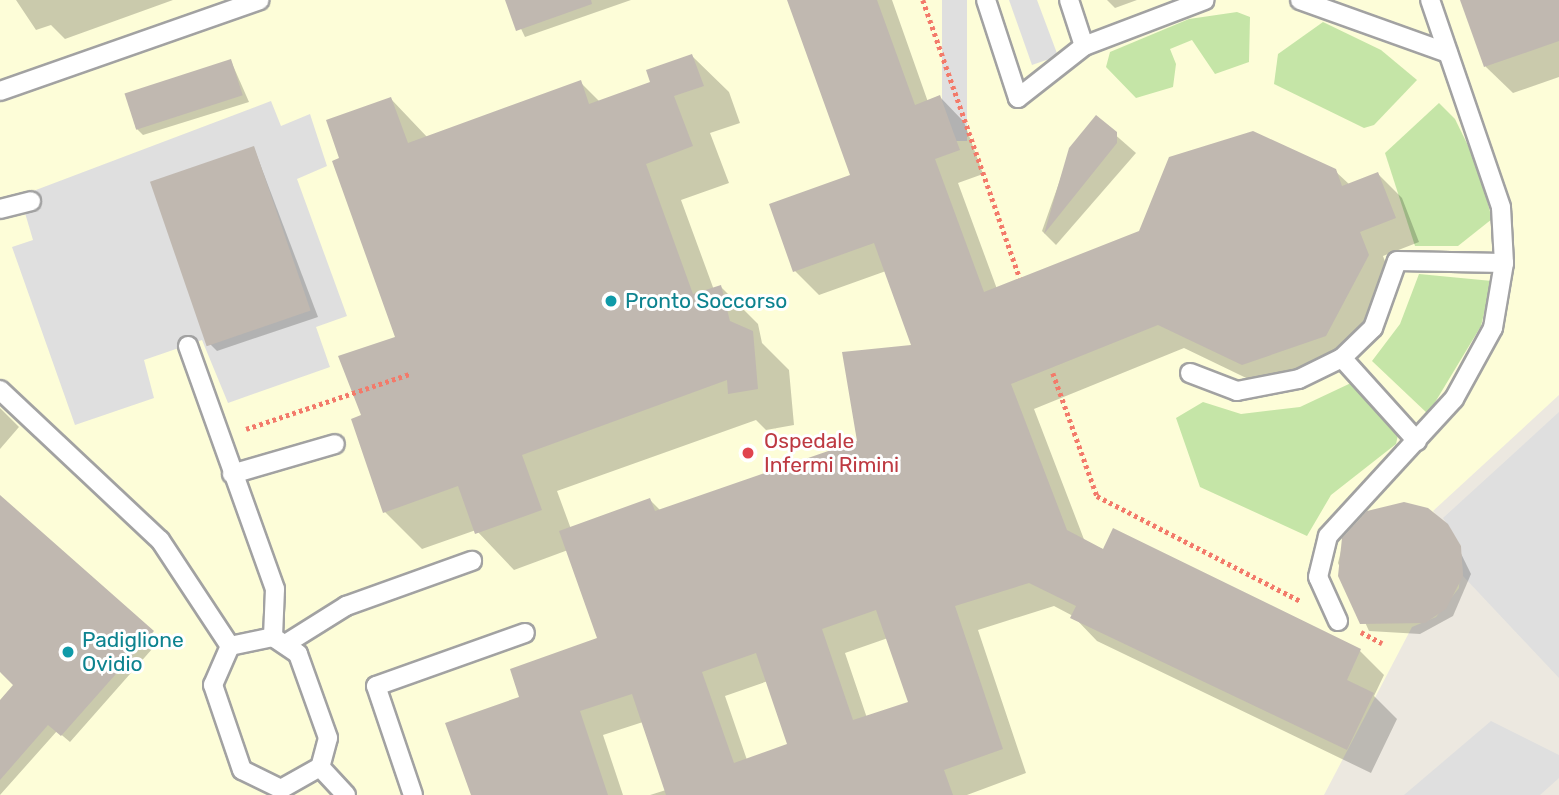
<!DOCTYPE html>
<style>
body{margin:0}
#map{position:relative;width:1559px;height:795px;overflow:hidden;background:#ece8e0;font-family:Rubik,sans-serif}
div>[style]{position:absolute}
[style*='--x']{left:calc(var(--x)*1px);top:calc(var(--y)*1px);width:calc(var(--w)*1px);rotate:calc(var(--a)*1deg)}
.education>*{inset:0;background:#fdfdd8}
.grass>*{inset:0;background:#c5e5a7}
.parking>*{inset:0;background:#dfdfdf;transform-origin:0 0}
.shadow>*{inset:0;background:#0003}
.building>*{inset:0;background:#c0b8b0;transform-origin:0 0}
.path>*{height:4.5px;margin-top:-2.25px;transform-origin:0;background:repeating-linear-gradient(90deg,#f37a6a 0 3.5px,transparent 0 7px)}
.roads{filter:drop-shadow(2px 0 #a2a2a2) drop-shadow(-2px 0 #a2a2a2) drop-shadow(0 2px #a2a2a2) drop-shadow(0 -2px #a2a2a2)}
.lane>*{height:18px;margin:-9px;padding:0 9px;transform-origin:9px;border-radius:9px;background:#fff}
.dots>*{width:19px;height:19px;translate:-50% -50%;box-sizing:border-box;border:4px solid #fff;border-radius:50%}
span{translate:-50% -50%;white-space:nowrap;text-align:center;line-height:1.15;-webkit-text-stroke:6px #fff;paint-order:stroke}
.culture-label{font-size:21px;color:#0d838f}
.left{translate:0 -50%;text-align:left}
.health-label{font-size:21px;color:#be3a42}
</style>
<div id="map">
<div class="education">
<i style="clip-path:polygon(0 0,1559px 0,1559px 395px,1433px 511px,1461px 546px,1459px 588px,1436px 617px,1412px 627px,1324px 795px,0 795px)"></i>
</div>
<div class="grass">
<i style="clip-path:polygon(1237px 12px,1250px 17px,1249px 62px,1215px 74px,1192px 40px,1170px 49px,1176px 64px,1173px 87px,1136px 98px,1106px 67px,1110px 52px,1189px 19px)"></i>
<i style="clip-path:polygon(1323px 22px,1381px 50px,1417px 80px,1374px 125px,1364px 128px,1274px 84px,1278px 54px)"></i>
<i style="clip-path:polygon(1439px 103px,1455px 119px,1477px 164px,1492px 219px,1458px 246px,1415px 246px,1385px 153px)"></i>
<i style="clip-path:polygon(1419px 274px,1492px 281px,1481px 326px,1428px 414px,1372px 361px,1400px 324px)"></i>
<i style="clip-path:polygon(1351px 383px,1398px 435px,1396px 444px,1331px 495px,1307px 536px,1200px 487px,1176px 418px,1203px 402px,1241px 414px,1300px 407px)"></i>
</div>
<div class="parking">
<i style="left:942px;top:0;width:25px;height:141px"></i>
<i style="clip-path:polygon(1009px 0,1037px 0,1058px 56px,1032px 65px)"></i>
<i style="clip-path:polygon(271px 101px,281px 126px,310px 114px,327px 166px,297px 179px,347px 316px,316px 327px,330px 367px,228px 403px,202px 340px,144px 360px,154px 398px,75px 425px,12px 247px,33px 240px,20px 196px)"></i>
<i style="clip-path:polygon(1559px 412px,1559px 678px,1463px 576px,1461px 546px,1443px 518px)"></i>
<i style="clip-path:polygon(1491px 721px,1559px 755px,1559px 778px,1540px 795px,1404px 795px)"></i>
</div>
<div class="shadow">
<i style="clip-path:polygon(16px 0,173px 0,65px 39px,51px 25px,36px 30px)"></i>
<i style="clip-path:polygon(507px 0,631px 0,525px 37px)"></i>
<i style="clip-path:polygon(evenodd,789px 0,892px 0,928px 102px,940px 97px,964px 122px,978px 160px,983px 174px,958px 183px,997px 289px,1334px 170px,1350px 185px,1378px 174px,1402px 198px,1419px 242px,1383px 256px,1392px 280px,1350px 360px,1267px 388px,1184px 348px,1034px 409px,1085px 542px,1360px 651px,1384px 675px,1374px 696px,1397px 719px,1371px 773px,1097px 641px,1073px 616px,1054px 606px,978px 630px,1026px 773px,967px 795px,650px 795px,666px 790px,643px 722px,603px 735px,623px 795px,473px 795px,521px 698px,599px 639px,568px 550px,514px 570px,476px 530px,422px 549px,385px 512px,354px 420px,363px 416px,397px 338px,342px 160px,391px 99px,428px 138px,580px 82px,600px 102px,652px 83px,692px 56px,729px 92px,740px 123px,710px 133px,729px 183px,681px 200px,714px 290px,721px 287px,758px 324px,762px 343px,789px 370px,794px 425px,766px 430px,756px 420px,557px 491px,571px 529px,650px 500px,661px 511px,859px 442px,913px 347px,886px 271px,819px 295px,795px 271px,852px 177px,789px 0,888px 638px,911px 703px,867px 718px,845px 653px,888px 638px,789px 0,768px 681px,790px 745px,747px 760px,725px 696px,768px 681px)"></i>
<i style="clip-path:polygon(1107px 0,1137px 0,1115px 8px)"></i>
<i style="clip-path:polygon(1462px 0,1559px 0,1559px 77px,1513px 93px,1486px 67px)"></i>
<i style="clip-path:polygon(231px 61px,249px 102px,143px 135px,136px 128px,127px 97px)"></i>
<i style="clip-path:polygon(1096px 118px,1136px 153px,1056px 245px,1042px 231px,1071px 149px)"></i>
<i style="clip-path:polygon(254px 148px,318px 317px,217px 351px,210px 344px)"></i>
<i style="clip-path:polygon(0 408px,19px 427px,0 449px)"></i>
<i style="clip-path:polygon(0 497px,160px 640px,70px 742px,57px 731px,0 795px,0 703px,16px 685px,0 670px)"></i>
<i style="clip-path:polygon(1447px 525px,1471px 574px,1453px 616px,1420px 634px,1369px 631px,1338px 563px,1344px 539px)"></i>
</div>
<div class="building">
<i style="clip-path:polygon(505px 0,591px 0,592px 4px,516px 31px)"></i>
<i style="clip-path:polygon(evenodd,787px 0,877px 0,915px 105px,940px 95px,954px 134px,960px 150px,935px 159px,984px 292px,1139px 231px,1169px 157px,1253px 131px,1336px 169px,1342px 186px,1378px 172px,1396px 218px,1360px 232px,1369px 255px,1326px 336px,1242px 365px,1158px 325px,1011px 384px,1067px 530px,1103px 549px,1113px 528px,1361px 649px,1347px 680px,1374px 693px,1347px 750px,1070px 618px,1076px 606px,1029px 583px,955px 606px,1003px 749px,944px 770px,953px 795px,666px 795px,632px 694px,580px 711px,608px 795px,471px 795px,445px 723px,519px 697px,510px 669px,597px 638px,559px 531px,650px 498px,655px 511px,857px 441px,842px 352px,911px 345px,874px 243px,793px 272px,769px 204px,850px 175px,787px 0,876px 610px,908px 702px,853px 720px,822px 629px,876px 610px,787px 0,756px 653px,787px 744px,734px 763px,702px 672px,756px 653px)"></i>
<i style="clip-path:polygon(1460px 0,1559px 0,1559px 41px,1484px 67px)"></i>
<i style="clip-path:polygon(692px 54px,704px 86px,674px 96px,693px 146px,646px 164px,693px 294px,721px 285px,730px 321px,753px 331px,758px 389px,728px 394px,727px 380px,522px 455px,542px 510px,475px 534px,458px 486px,383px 513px,351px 419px,361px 415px,338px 356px,395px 337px,332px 161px,339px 158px,326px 120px,391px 97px,408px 143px,581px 80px,589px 104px,650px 82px,646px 70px)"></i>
<i style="left:231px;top:59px;width:38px;height:112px;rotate:72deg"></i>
<i style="clip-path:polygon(1096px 115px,1117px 132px,1117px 143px,1044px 234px,1069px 148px)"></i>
<i style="left:254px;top:146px;width:174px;height:110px;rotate:71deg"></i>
<i style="clip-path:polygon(0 495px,154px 631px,61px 736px,48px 725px,0 780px,0 700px,13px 685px,0 672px)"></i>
<i style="clip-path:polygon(1404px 502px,1428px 508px,1448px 524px,1461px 546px,1463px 576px,1446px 609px,1425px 623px,1360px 624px,1338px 576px,1342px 538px,1367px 511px)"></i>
</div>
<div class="path">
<i style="--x:923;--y:0;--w:294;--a:70.8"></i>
<i style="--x:1053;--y:373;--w:131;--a:70.3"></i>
<i style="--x:1097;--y:496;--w:229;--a:27.3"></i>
<i style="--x:246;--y:429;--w:172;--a:-18.6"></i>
<i style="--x:1361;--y:632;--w:24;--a:28"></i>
</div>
<div class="roads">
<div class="lane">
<i style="--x:986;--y:0;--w:103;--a:71.9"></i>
<i style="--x:1018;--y:98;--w:84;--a:-38.2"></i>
<i style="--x:1084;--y:46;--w:129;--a:-20.8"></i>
<i style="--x:1069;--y:0;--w:48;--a:71.9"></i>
<i style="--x:1300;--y:0;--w:157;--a:19.7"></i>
<i style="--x:0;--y:91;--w:275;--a:-19.3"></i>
<i style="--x:0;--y:209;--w:32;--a:-14"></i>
<i style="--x:188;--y:346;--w:258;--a:70.3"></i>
<i style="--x:275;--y:589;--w:48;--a:92.4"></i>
<i style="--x:1190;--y:373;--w:50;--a:21"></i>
<i style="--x:1237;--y:391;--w:63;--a:-11"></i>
<i style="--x:1299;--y:379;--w:48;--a:-26"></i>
<i style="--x:0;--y:390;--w:219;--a:43.2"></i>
<i style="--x:160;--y:540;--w:127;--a:56.6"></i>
<i style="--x:1417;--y:441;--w:112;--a:-132.1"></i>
<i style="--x:1342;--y:358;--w:43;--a:-44.1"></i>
<i style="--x:1373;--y:328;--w:71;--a:-70.3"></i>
<i style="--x:1397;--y:261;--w:107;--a:1.1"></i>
<i style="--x:232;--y:474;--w:107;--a:-16.2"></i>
<i style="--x:1338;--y:621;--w:48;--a:-114.4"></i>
<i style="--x:1318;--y:577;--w:42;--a:-76.3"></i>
<i style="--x:1328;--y:536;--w:186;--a:-47.4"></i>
<i style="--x:1454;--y:399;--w:81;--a:-61.2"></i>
<i style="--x:1493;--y:328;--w:66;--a:-80.4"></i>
<i style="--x:1504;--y:263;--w:56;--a:-93.1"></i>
<i style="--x:1501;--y:207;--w:219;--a:-108.9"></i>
<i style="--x:273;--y:637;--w:30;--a:34"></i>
<i style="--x:298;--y:654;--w:89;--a:70.3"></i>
<i style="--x:328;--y:738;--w:30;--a:105"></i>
<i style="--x:320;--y:767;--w:45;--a:150.6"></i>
<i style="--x:281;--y:789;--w:43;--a:-154"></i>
<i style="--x:242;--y:770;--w:90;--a:-108.8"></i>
<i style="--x:213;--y:685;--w:43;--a:-66.4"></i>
<i style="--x:230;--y:646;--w:44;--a:-11.8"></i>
<i style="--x:287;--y:643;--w:70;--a:-32.1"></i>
<i style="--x:346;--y:606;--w:134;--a:-19.7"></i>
<i style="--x:320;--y:767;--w:38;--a:47"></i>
<i style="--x:413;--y:795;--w:115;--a:-108.7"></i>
<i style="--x:376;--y:686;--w:158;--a:-19.6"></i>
</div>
</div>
<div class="dots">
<i style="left:611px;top:301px;background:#0f9aa8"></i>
<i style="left:748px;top:453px;background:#e0444e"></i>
<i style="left:68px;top:652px;background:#0f9aa8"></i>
</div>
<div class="culture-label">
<span class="left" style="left:625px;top:301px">Pronto Soccorso</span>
<span class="left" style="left:82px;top:652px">Padiglione<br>Ovidio</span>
</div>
<div class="health-label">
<span class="left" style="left:764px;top:453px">Ospedale<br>Infermi Rimini</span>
</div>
</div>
